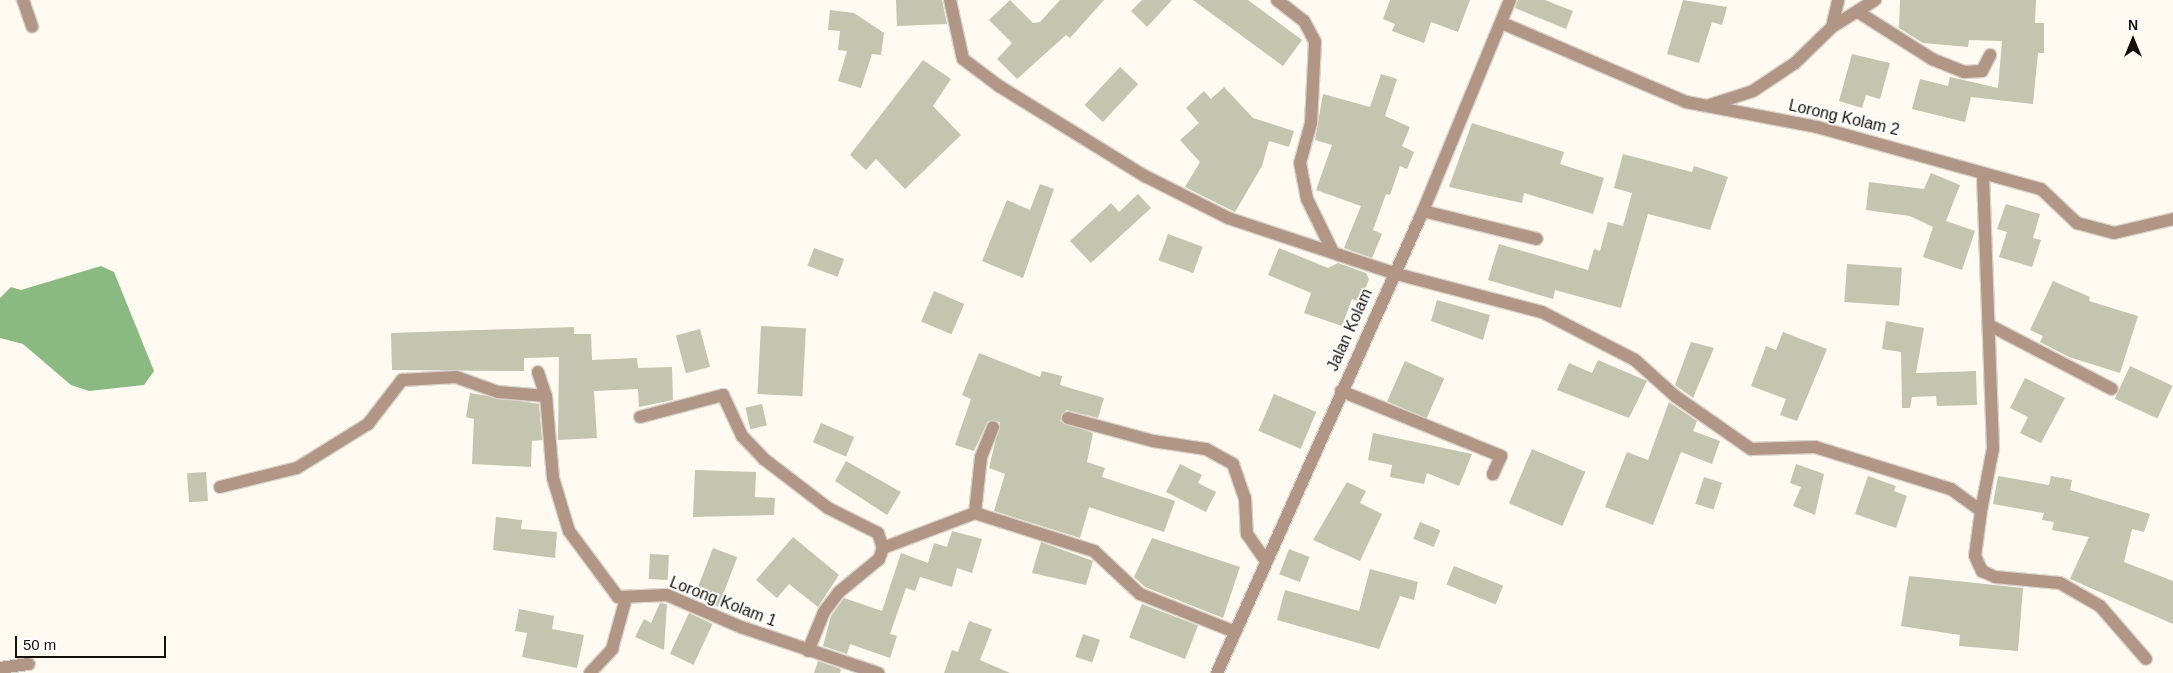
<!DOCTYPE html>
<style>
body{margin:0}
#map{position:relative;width:2173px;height:673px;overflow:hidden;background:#fef9f1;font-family:Arial,sans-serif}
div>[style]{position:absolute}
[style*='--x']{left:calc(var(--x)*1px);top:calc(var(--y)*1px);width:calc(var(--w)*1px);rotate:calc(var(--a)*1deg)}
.water>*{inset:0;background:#8ab982}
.building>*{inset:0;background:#c3c5af;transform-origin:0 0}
.roads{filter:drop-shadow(1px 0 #d9d4cc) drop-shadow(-1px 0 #d9d4cc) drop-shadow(0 1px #d9d4cc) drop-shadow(0 -1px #d9d4cc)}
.minor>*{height:12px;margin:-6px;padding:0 6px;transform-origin:6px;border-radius:6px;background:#b29685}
span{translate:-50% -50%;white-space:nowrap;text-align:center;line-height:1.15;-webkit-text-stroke:4px #fff;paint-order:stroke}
.street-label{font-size:16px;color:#15110a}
.north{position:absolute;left:2108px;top:15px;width:50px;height:50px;-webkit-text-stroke:4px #fff;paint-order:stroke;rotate:0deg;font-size:14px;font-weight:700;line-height:20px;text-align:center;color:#15110a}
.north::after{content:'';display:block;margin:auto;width:18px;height:22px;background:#15110a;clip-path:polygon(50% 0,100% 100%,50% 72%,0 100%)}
.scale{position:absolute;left:15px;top:636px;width:151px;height:22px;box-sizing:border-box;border:2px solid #15110a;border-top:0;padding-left:6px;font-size:15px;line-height:18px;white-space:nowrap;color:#15110a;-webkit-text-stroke:4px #fff;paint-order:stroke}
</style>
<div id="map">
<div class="water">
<i style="clip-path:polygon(101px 266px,114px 272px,154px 371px,144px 385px,89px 391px,71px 385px,23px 344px,0 338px,0 298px,11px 287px,21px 290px)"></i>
</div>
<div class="building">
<i style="clip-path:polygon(896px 0,942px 0,947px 24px,897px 26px)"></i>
<i style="clip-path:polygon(1010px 0,1033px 23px,1040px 22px,1060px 0,1104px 0,1070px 38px,1066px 35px,1017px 79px,997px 59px,1012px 43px,989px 20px)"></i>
<i style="clip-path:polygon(1142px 0,1172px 0,1147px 27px,1131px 11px)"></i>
<i style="clip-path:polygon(1193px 0,1248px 0,1302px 40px,1283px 66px)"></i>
<i style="clip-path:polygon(1390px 0,1470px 0,1458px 32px,1431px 22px,1424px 43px,1392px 31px,1395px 24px,1383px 19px)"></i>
<i style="clip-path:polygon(1518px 0,1545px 0,1573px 11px,1566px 29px,1515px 8px)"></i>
<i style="clip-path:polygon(1683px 0,1727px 7px,1722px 25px,1712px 22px,1699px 63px,1667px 54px)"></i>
<i style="clip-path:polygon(1900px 0,2036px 0,2035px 23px,2044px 23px,2044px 53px,2038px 53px,2033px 104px,1971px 97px,1965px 122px,1912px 109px,1920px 79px,1948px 86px,1950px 77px,1998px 88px,2002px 41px,1969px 40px,1968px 47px,1923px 43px,1899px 28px)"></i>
<i style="clip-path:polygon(830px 10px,854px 13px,884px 33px,881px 55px,872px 54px,861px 88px,838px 81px,847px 51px,838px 50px,840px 31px,828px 30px)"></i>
<i style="clip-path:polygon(1852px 54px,1890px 63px,1880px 99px,1866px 95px,1862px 108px,1839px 101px)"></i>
<i style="clip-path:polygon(923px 60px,951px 79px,933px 106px,961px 135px,905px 189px,876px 159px,866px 170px,850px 155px)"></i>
<i style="left:1120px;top:67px;width:25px;height:52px;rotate:43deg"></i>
<i style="clip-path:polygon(1381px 74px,1397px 79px,1385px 116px,1410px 127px,1402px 146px,1414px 152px,1407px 169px,1400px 166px,1390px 195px,1386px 194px,1373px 230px,1382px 234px,1372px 258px,1344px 248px,1361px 206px,1316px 190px,1332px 145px,1315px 140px,1323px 94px,1370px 107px)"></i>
<i style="clip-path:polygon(1224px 87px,1253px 118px,1294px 131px,1289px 147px,1269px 141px,1262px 166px,1235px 212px,1185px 187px,1200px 162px,1180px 140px,1199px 123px,1186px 108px,1204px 91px,1211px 99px)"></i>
<i style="clip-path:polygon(1472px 123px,1564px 152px,1560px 164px,1604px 178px,1593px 214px,1524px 193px,1522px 203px,1449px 187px)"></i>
<i style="clip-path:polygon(1623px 154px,1692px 172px,1694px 166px,1728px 177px,1710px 230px,1648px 214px,1621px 308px,1555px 290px,1553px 299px,1488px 280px,1499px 244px,1588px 270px,1594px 249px,1600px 251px,1608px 222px,1623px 226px,1632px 193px,1614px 188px)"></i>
<i style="clip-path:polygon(1931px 173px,1960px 185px,1946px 221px,1975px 231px,1962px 270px,1923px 257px,1933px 227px,1910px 216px,1866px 210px,1869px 182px,1924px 189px)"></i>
<i style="clip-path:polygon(1040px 184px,1054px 189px,1023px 278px,982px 261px,1007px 200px,1030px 210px)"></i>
<i style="clip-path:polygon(1138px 194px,1151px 208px,1091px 263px,1070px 241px,1111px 203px,1119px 212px)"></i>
<i style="clip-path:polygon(2006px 204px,2040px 214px,2033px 238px,2041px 240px,2032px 267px,1999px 257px,2007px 232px,1997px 229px)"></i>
<i style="left:1168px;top:234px;width:37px;height:28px;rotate:20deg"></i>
<i style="left:814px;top:248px;width:32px;height:19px;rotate:20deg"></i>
<i style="clip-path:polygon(1279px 248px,1328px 268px,1338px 263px,1366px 273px,1369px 279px,1360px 302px,1352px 299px,1342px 326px,1304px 313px,1311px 293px,1268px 275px)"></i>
<i style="left:1847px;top:264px;width:55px;height:38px;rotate:4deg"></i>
<i style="clip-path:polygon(2053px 281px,2090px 297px,2089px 301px,2138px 316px,2120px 373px,2069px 357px,2040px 342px,2043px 336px,2030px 330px)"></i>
<i style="left:934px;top:291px;width:33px;height:33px;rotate:23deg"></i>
<i style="clip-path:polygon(1437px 300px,1490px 315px,1483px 340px,1431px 321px)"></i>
<i style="clip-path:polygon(1886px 321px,1924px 328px,1916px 373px,1976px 371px,1977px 405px,1937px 406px,1936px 396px,1912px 397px,1910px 408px,1902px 408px,1901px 352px,1882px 349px)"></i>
<i style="left:761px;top:326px;width:45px;height:68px;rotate:3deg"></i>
<i style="clip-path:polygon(574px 327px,574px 334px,591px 334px,592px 360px,637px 358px,638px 368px,672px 367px,673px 400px,639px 407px,638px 389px,594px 391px,597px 438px,558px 440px,559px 357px,524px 358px,524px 371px,392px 370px,391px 333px)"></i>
<i style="left:700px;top:329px;width:39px;height:25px;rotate:75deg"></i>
<i style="clip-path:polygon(1783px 332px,1827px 349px,1797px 421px,1780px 415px,1786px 399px,1751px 386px,1766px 346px,1776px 350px)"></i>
<i style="clip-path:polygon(1691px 342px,1714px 348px,1693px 398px,1675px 385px)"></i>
<i style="clip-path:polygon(979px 353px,1040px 377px,1042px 371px,1062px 376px,1060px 385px,1104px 398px,1098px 418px,1066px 410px,1060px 421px,1093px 433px,1087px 462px,1105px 468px,1102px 477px,1175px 501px,1164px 532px,1089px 507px,1080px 538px,994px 511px,1005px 474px,989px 468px,1000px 422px,988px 421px,974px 451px,955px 445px,971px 399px,962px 395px)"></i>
<i style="clip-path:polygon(1598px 360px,1647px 381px,1629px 418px,1557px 390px,1569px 363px,1592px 373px)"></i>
<i style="left:1405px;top:361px;width:43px;height:44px;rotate:24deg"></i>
<i style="left:2130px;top:366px;width:47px;height:36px;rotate:25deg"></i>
<i style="clip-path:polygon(2025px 378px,2065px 398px,2041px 443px,2020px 433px,2028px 417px,2010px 408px)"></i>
<i style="clip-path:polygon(470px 393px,539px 404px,542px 440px,532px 441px,531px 467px,472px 464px,474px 419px,466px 417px)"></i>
<i style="left:1274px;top:394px;width:46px;height:40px;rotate:23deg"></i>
<i style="clip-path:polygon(1669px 402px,1697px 421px,1693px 431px,1720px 441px,1712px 464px,1681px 452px,1653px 525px,1605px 507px,1627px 452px,1648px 460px)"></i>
<i style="left:762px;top:404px;width:22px;height:17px;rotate:77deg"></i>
<i style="left:821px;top:423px;width:36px;height:21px;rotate:23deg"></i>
<i style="clip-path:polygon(1373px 433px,1472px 454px,1459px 486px,1427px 473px,1424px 484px,1390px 477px,1392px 465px,1368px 460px)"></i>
<i style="left:1532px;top:449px;width:58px;height:59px;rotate:23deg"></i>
<i style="clip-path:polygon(846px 461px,901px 492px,887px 515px,835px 481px)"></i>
<i style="clip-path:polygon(1180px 464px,1202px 475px,1198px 483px,1216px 492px,1206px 512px,1166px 492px)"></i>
<i style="clip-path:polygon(1796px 464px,1824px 474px,1815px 515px,1793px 506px,1801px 487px,1790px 483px)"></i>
<i style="clip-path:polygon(695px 470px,756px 472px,755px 497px,775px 498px,774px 515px,693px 517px)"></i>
<i style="left:206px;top:472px;width:29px;height:19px;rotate:86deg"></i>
<i style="clip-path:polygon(1868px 476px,1896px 486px,1894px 491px,1907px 496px,1896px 528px,1855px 514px)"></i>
<i style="clip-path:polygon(1998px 476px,2049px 485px,2051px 476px,2072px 480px,2070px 490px,2150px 514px,2144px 532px,2132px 529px,2124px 562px,2173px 581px,2173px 624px,2070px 579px,2089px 537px,2052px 530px,2054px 522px,2042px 520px,2044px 513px,1993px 504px)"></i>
<i style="left:1704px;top:477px;width:19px;height:28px;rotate:18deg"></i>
<i style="clip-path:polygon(1347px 482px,1366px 491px,1360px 503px,1382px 514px,1360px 561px,1313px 540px)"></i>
<i style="clip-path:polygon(496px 517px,522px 520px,521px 529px,557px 532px,555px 558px,493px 550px)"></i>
<i style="left:1420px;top:522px;width:22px;height:18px;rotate:22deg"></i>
<i style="clip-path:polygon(952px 531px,982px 539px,972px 573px,957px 568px,952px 587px,920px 577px,915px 591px,906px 588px,890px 634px,897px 636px,890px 658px,850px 644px,847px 654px,823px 646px,831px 616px,844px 598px,882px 611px,901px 553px,928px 563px,934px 543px,947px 547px)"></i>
<i style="clip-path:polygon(793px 537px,839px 575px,818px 607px,789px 584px,777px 598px,756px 580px)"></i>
<i style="clip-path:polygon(1152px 538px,1240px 567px,1223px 618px,1145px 587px,1134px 577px)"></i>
<i style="clip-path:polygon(1041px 542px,1093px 561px,1086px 585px,1032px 573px)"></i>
<i style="left:713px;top:548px;width:26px;height:53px;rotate:21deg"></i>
<i style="left:1289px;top:549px;width:22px;height:27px;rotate:21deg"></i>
<i style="left:650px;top:554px;width:19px;height:25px;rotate:3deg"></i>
<i style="left:1454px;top:566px;width:53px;height:20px;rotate:22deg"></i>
<i style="clip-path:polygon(1370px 569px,1418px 582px,1414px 600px,1400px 596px,1379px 649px,1277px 620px,1285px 590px,1359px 611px)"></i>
<i style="clip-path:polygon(1909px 576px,2023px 588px,2018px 651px,1959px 646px,1960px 635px,1901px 626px)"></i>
<i style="clip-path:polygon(660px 603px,667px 604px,664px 650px,635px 637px,644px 619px,651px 623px)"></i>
<i style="left:1142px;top:604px;width:60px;height:36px;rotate:21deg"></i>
<i style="clip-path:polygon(519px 609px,554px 616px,552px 629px,584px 635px,577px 668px,522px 657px,527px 633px,515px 631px)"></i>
<i style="left:689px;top:613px;width:26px;height:45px;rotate:25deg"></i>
<i style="clip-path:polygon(969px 621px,992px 629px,980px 660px,1010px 673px,944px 673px,952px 650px,958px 652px)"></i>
<i style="left:1083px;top:634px;width:18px;height:24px;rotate:19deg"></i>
<i style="clip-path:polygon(818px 661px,841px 669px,840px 673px,814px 673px)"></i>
</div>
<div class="roads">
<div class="minor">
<i style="--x:23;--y:0;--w:28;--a:71"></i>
<i style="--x:950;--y:0;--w:60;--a:77.6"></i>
<i style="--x:963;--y:59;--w:45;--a:36.9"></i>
<i style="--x:999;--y:86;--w:172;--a:31.7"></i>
<i style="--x:1145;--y:176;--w:93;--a:26.8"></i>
<i style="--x:1228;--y:218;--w:174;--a:18.4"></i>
<i style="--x:1393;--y:273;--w:154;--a:14.7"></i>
<i style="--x:1542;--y:312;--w:105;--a:27.3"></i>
<i style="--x:1635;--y:360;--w:54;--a:42"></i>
<i style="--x:1675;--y:396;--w:93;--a:34.9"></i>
<i style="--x:1751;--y:449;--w:64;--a:-1.8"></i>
<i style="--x:1815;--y:447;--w:142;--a:17.2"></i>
<i style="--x:1951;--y:489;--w:37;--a:36"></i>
<i style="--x:1981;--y:511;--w:45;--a:97.6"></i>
<i style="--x:1975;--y:556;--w:17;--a:65"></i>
<i style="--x:1982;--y:571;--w:14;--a:25"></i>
<i style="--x:1995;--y:577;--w:65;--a:5.3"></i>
<i style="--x:2060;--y:583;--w:46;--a:29.9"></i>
<i style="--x:2100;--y:606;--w:70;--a:49"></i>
<i style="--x:1277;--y:0;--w:34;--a:38"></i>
<i style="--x:1304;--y:21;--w:24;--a:62"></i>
<i style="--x:1315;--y:42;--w:81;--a:92.8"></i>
<i style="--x:1311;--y:123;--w:41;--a:105.4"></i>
<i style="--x:1300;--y:163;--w:37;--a:79"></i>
<i style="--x:1307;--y:199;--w:57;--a:63.9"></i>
<i style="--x:1858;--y:12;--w:88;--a:32.4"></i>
<i style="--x:1932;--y:59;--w:35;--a:22"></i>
<i style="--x:1964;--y:72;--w:18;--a:-3"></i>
<i style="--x:1982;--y:71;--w:18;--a:-63"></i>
<i style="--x:1502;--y:23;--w:200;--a:23.2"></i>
<i style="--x:1686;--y:102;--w:133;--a:10.8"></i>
<i style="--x:1817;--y:127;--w:232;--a:15.5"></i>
<i style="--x:2041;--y:189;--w:50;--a:43.4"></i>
<i style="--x:2077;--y:223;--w:38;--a:15"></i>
<i style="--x:2114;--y:233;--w:61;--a:-13.3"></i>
<i style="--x:1832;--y:27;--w:51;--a:-32.1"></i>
<i style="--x:1710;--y:105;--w:45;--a:-18"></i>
<i style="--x:1753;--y:91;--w:50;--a:-33.7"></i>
<i style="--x:1795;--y:63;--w:52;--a:-44.2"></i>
<i style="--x:1832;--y:27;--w:28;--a:-77"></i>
<i style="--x:1423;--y:211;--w:117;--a:13.8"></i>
<i style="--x:1991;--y:326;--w:136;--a:27.5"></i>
<i style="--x:538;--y:372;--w:25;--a:72"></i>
<i style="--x:546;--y:396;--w:82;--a:85.1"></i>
<i style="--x:553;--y:478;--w:55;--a:73.2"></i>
<i style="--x:569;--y:531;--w:82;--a:53.4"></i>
<i style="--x:618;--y:597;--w:49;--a:-2.3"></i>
<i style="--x:667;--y:595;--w:81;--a:23.4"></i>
<i style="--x:741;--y:627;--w:145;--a:18.6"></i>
<i style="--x:1341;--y:391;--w:173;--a:22.1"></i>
<i style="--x:1501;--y:456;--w:20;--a:114"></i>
<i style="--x:640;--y:417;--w:86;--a:-14.8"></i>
<i style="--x:723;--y:395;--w:45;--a:65.1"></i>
<i style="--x:742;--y:436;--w:32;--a:46"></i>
<i style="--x:764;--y:459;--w:81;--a:37.4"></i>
<i style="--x:828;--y:508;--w:56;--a:26.6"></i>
<i style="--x:878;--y:533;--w:16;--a:72"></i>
<i style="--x:883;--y:548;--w:12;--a:110"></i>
<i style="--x:879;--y:559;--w:52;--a:140.5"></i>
<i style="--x:839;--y:592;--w:25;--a:127"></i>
<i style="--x:824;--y:612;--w:42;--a:112.3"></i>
<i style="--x:1068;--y:418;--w:88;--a:15.1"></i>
<i style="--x:1153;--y:441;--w:54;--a:8.6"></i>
<i style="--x:1206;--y:449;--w:31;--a:29"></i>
<i style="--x:1233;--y:464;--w:36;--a:71"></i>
<i style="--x:1245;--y:498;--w:36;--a:87"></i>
<i style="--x:1247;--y:534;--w:33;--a:55"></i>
<i style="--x:220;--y:487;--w:79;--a:-13.9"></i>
<i style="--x:297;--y:468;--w:84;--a:-31.8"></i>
<i style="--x:368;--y:424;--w:56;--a:-52.3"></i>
<i style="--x:402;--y:380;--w:54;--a:-3.2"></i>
<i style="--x:456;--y:377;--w:45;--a:19.7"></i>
<i style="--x:498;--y:392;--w:48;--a:4.8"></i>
<i style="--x:1981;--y:511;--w:64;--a:-79.2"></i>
<i style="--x:1993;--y:448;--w:275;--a:-92.1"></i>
<i style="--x:975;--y:513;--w:125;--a:17.7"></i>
<i style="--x:1094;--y:551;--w:63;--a:43.1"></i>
<i style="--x:1140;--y:594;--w:102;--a:21.8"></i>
<i style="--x:883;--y:548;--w:98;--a:-20.8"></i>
<i style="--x:975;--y:513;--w:56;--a:-83.9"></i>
<i style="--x:981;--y:457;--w:32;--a:-68"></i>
<i style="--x:0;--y:668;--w:29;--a:-8"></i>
<i style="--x:590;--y:673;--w:33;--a:-47"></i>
<i style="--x:612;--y:649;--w:53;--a:-74.6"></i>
<i style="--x:1217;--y:673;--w:506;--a:-65.97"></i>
<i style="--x:1423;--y:211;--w:228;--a:-67.6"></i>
</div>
</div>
<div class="street-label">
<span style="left:1844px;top:118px;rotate:13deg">Lorong Kolam 2</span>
<span style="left:1350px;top:330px;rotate:-66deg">Jalan Kolam</span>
<span style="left:723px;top:602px;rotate:21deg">Lorong Kolam 1</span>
</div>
<div class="north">N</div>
<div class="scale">50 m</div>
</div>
